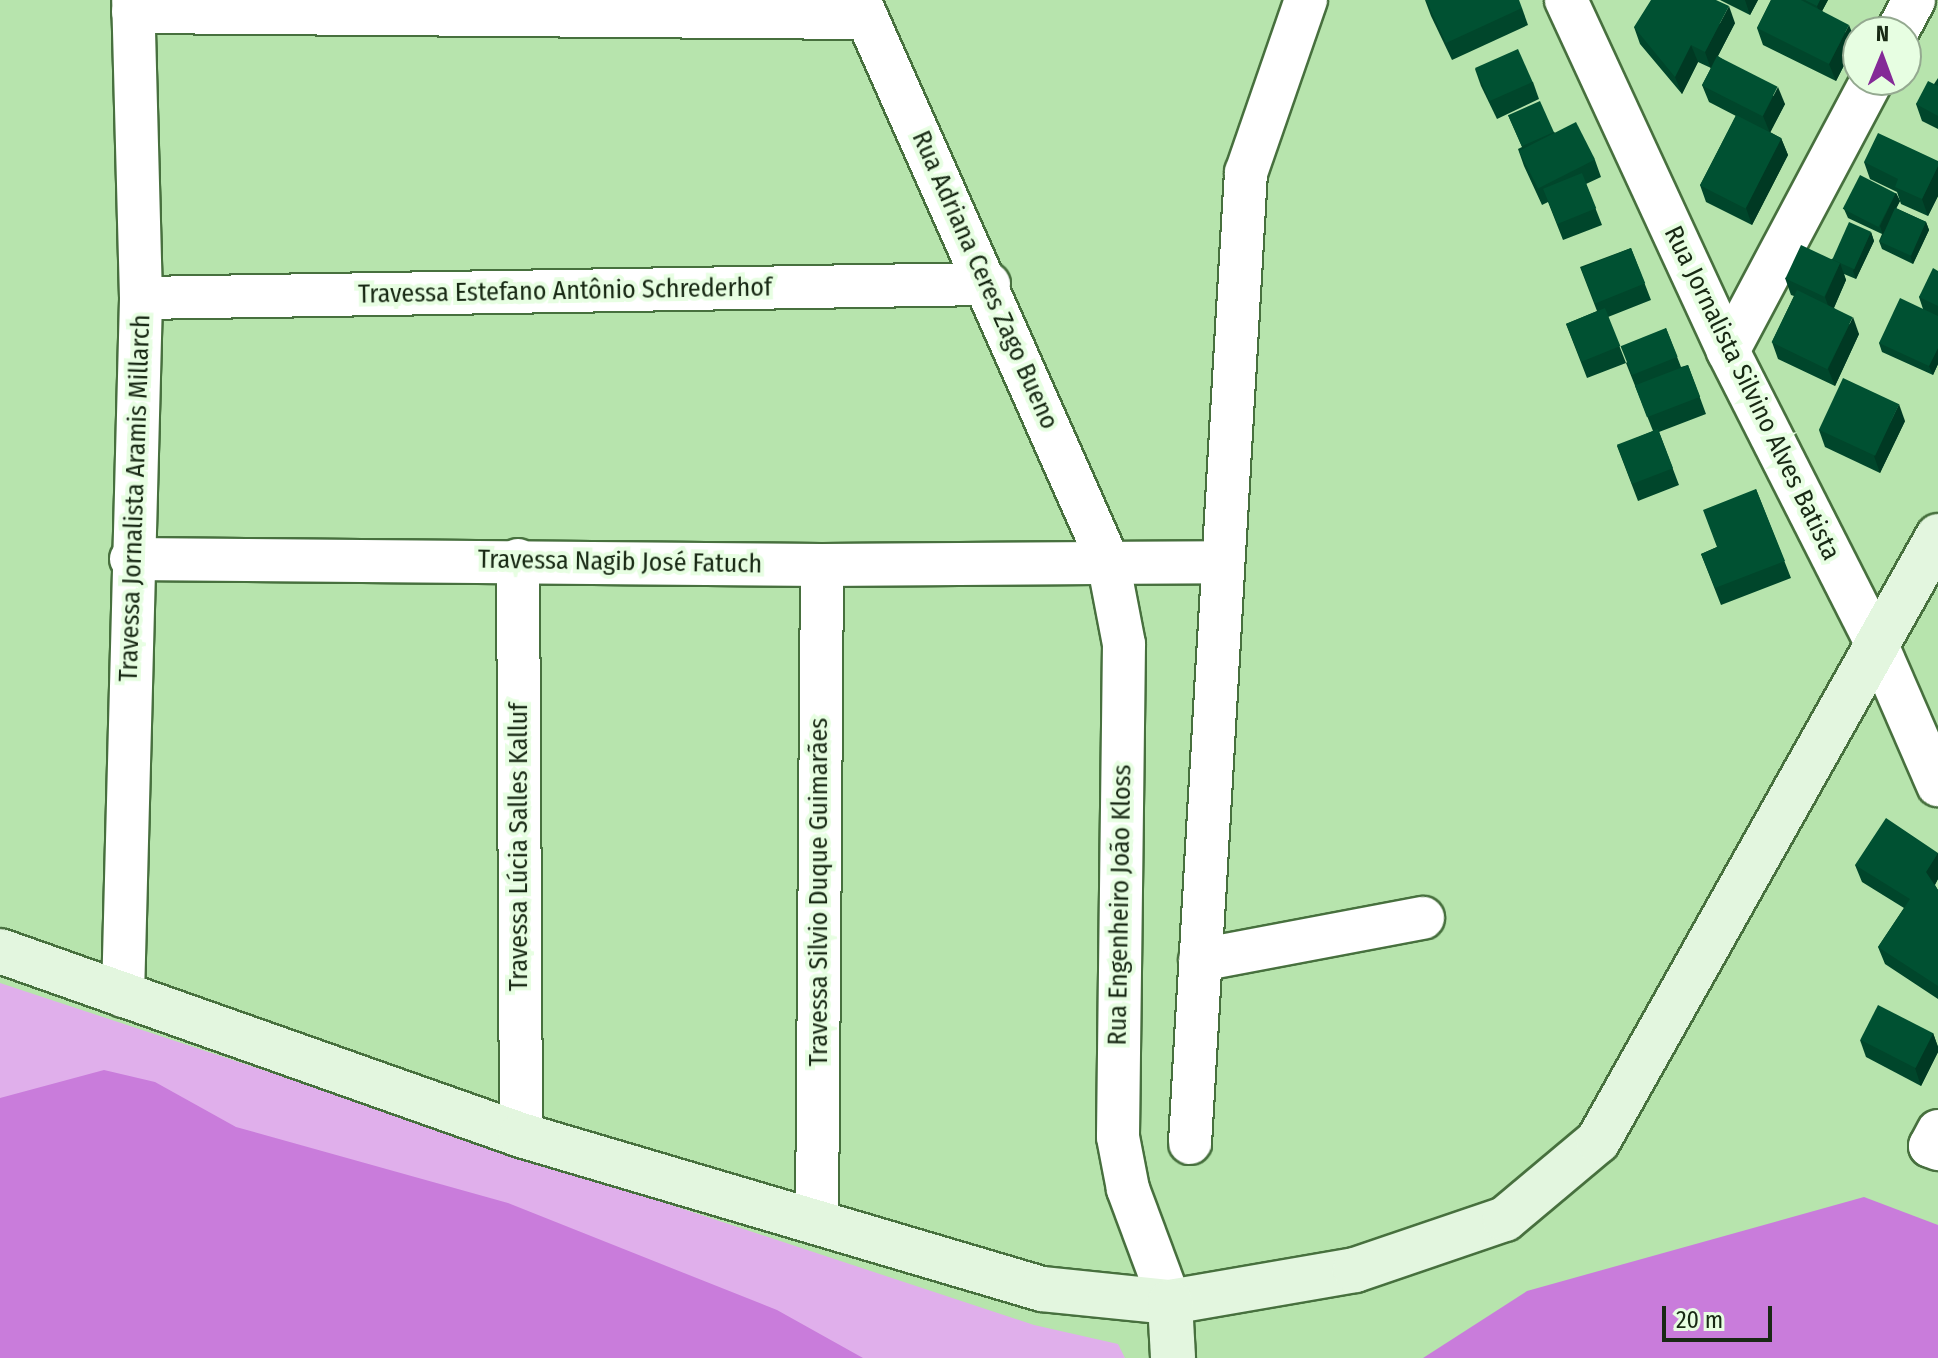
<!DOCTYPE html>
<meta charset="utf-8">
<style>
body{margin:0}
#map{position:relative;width:1938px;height:1358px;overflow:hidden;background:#b7e4ad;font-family:"Fira Sans Condensed",sans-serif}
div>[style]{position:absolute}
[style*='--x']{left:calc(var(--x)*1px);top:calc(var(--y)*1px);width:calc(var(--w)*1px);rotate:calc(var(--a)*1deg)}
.green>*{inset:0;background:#e0afeb}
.forest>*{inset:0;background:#c97cdb}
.roads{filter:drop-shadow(2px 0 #47703e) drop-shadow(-2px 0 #47703e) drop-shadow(0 2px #47703e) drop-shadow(0 -2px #47703e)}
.street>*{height:42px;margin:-21px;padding:0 21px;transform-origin:21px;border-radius:21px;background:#fff}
.secondary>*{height:44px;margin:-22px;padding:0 22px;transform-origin:22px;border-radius:22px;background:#e3f6df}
.wall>*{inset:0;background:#00462b}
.shaded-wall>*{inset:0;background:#003923}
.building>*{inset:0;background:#005132;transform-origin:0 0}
span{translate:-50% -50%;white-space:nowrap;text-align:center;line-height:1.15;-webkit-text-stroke:8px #e7fee2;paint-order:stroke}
.street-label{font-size:26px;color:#182914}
.north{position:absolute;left:1842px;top:16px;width:80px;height:80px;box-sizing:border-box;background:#e7fee2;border:2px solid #94a990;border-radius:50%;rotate:1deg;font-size:22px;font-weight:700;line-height:32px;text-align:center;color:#182914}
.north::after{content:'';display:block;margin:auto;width:28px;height:36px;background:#842a97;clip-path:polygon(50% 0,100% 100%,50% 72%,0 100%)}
.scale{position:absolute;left:1662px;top:1306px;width:110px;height:36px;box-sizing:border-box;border:4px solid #182914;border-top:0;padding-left:10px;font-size:24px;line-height:28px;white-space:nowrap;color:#182914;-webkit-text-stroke:6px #e7fee2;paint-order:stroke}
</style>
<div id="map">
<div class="green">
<i style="clip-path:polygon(0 983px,1034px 1325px,1118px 1344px,1125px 1358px,0 1358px)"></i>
</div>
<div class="forest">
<i style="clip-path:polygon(104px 1070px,155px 1082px,236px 1127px,508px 1203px,777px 1310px,863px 1358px,0 1358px,0 1098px)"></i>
<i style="clip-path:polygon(1864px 1197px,1938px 1225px,1938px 1358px,1423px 1358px,1527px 1291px)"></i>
</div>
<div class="roads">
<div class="street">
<i style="--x:859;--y:0;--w:614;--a:66.07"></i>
<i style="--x:1108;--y:561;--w:85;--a:79.1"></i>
<i style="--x:1124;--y:644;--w:493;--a:90.7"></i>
<i style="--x:1118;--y:1137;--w:53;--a:79.1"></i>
<i style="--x:1128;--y:1189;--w:121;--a:69.6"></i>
<i style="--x:1566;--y:0;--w:387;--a:65.2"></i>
<i style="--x:1728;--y:351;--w:330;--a:63.1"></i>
<i style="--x:1877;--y:645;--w:153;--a:66.5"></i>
<i style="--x:133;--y:12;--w:734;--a:0.47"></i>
<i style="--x:1897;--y:32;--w:36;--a:-62"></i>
<i style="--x:141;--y:298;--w:848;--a:-0.95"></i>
<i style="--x:1728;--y:351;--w:307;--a:-62"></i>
<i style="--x:131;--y:559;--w:691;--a:0.5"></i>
<i style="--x:822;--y:565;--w:401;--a:-0.4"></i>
<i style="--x:518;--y:560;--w:575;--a:89.7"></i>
<i style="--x:1200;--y:960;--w:227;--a:-10.7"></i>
<i style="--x:123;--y:996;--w:698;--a:-88.52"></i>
<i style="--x:141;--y:298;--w:298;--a:-91.5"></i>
<i style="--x:1938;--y:1131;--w:17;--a:118"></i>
<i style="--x:1930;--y:1146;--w:9;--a:21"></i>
<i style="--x:1190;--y:1143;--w:972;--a:-86.7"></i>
<i style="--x:1246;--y:173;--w:183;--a:-70.9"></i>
<i style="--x:817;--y:1219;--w:654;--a:-89.56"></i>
</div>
<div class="secondary">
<i style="--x:0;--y:951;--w:553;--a:19.45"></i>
<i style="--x:521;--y:1135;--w:543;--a:16.47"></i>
<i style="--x:1042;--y:1289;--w:129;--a:5.8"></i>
<i style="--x:1170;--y:1302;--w:188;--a:-9.8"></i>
<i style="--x:1355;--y:1270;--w:158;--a:-18.8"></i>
<i style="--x:1505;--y:1219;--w:121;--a:-40"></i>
<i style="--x:1598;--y:1141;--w:694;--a:-60.66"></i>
<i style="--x:1170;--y:1302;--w:56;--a:86.9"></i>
</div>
</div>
<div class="wall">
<i style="clip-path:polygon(1425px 0,1522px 8px,1528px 25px,1452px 60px,1431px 16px)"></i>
<i style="clip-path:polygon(1720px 0,1758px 0,1750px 15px)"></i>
<i style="clip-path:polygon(1771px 0,1828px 0,1822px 11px,1856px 42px,1836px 81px,1763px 45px,1757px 28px)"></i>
<i style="clip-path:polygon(1735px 23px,1718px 56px,1785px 104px,1770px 132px,1781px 138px,1788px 155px,1752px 225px,1706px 202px,1700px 185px,1736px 116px,1709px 102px,1702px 85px,1711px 68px,1698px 62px,1682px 94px,1640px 44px,1634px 27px)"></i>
<i style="clip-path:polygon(1475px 69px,1533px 82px,1539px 99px,1497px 119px,1481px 86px)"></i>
<i style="clip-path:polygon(1938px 78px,1938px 129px,1922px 121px,1916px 104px,1934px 84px)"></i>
<i style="clip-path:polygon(1508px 115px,1554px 132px,1595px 160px,1601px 177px,1586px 184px,1602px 225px,1563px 240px,1548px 202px,1542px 205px,1524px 166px,1518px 149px,1522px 147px)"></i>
<i style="clip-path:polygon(1938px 161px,1938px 196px,1928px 216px,1901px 204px,1897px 192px,1870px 179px,1864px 162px)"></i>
<i style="clip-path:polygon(1896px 193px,1900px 201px,1896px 208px,1926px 222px,1929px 230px,1913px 264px,1882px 249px,1879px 241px,1882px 234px,1848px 218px,1844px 209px)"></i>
<i style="clip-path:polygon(1871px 232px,1874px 241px,1856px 279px,1844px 274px,1846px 280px,1834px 308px,1859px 334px,1835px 386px,1778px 359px,1772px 342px,1794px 296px,1791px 295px,1785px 278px,1832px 259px)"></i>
<i style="clip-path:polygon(1631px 248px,1651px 300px,1608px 317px,1626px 363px,1587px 378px,1566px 324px,1597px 311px,1580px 267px)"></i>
<i style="clip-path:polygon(1938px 271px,1938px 364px,1933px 375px,1882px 352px,1879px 343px,1923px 309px,1919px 297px)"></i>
<i style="clip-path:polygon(1666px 328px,1681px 367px,1688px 365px,1706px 414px,1659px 432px,1679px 485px,1638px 501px,1617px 446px,1653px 431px,1626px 363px)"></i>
<i style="clip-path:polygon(1905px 421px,1880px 473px,1825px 447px,1819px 430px)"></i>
<i style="clip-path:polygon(1756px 489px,1791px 578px,1721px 605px,1701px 554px,1717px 547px)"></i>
<i style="clip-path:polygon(1938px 853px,1938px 879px,1935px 885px,1938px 890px,1938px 999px,1885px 964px,1878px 947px,1904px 908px,1862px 882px,1855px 865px)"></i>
<i style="clip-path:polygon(1933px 1033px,1938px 1047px,1938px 1052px,1921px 1086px,1866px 1057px,1860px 1040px)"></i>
</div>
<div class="shaded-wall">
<i style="clip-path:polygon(1745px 0,1758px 0,1750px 15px)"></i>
<i style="clip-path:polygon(1820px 0,1828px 0,1820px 15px,1817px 6px)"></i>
<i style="clip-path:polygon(1729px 6px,1735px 23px,1711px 69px,1705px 52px)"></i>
<i style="clip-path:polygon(1849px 25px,1856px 42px,1836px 81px,1829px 64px)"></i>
<i style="clip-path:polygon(1691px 45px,1698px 62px,1682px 94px,1675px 77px)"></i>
<i style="clip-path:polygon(1778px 87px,1785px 104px,1770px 133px,1763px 116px)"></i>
<i style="clip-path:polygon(1781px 138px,1788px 155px,1752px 225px,1746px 208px)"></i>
<i style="clip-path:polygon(1938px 166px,1938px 196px,1928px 216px,1922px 199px)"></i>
<i style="clip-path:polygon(1896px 193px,1900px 201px,1883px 235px,1880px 226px)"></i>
<i style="clip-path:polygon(1926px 222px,1929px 230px,1913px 264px,1910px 255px)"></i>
<i style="clip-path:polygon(1871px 232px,1874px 241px,1856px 279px,1853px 271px)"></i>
<i style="clip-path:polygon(1840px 263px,1846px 280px,1831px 314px,1825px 297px)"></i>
<i style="clip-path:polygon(1853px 317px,1859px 334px,1835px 386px,1828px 369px)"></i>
<i style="clip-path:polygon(1938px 348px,1938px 364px,1933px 375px,1929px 366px)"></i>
<i style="clip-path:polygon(1899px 404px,1905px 421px,1880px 473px,1874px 456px)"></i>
<i style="clip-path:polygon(1938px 853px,1938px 879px,1932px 889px,1926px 872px)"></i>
<i style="clip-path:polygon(1933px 1033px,1938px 1047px,1938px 1052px,1921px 1086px,1915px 1068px)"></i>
</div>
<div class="building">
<i style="clip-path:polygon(1426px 0,1519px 0,1522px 8px,1446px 43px)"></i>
<i style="clip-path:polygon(1651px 0,1716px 0,1729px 6px,1705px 52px,1691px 45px,1675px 77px,1634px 27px)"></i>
<i style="clip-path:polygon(1771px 0,1801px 0,1849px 25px,1829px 64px,1757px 28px)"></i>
<i style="clip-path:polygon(1805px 0,1820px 0,1817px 6px)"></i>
<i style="left:1518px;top:49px;width:36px;height:47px;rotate:66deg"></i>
<i style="left:1717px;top:56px;width:68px;height:33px;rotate:27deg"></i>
<i style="clip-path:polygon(1928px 81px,1938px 86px,1938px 116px,1916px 104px)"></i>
<i style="left:1540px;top:101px;width:34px;height:35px;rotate:66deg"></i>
<i style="left:1736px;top:115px;width:51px;height:79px;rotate:27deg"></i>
<i style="left:1576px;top:122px;width:42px;height:64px;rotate:63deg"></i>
<i style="clip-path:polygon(1878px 133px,1938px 161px,1938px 166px,1922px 199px,1895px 187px,1898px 179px,1864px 162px)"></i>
<i style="left:1582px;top:173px;width:38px;height:42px;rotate:68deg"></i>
<i style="left:1860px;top:175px;width:40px;height:38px;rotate:27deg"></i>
<i style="left:1895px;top:208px;width:34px;height:37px;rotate:24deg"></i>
<i style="left:1849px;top:222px;width:24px;height:41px;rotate:24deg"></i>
<i style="left:1801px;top:245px;width:43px;height:37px;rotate:25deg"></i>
<i style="left:1631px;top:248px;width:38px;height:54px;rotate:68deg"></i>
<i style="clip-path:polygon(1933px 268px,1938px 271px,1938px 306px,1919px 297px)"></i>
<i style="left:1797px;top:290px;width:62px;height:58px;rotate:26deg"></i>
<i style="clip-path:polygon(1900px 298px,1938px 316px,1938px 348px,1929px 366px,1879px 343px)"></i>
<i style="left:1605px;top:308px;width:41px;height:42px;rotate:68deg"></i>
<i style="left:1666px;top:328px;width:31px;height:49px;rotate:68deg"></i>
<i style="left:1688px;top:365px;width:34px;height:57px;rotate:69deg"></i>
<i style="left:1843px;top:378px;width:62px;height:57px;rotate:25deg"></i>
<i style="left:1658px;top:429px;width:42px;height:44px;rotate:69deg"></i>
<i style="clip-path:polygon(1756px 489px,1785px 561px,1715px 588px,1701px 554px,1717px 547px,1703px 510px)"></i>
<i style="clip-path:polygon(1886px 818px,1938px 853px,1926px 872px,1938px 890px,1938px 986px,1878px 947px,1910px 899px,1855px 865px)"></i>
<i style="left:1878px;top:1005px;width:62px;height:39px;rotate:27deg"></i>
</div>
<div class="street-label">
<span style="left:985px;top:280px;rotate:66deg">Rua Adriana Ceres Zago Bueno</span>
<span style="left:565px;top:291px;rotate:-1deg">Travessa Estefano Antônio Schrederhof</span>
<span style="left:1752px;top:393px;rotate:64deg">Rua Jornalista Silvino Alves Batista</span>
<span style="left:135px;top:498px;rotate:-88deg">Travessa Jornalista Aramis Millarch</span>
<span style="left:620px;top:562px;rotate:1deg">Travessa Nagib José Fatuch</span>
<span style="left:519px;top:847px;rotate:-90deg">Travessa Lúcia Salles Kalluf</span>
<span style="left:819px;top:892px;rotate:-90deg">Travessa Silvio Duque Guimarães</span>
<span style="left:1120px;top:905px;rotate:-89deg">Rua Engenheiro João Kloss</span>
</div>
<div class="north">N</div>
<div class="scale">20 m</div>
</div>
